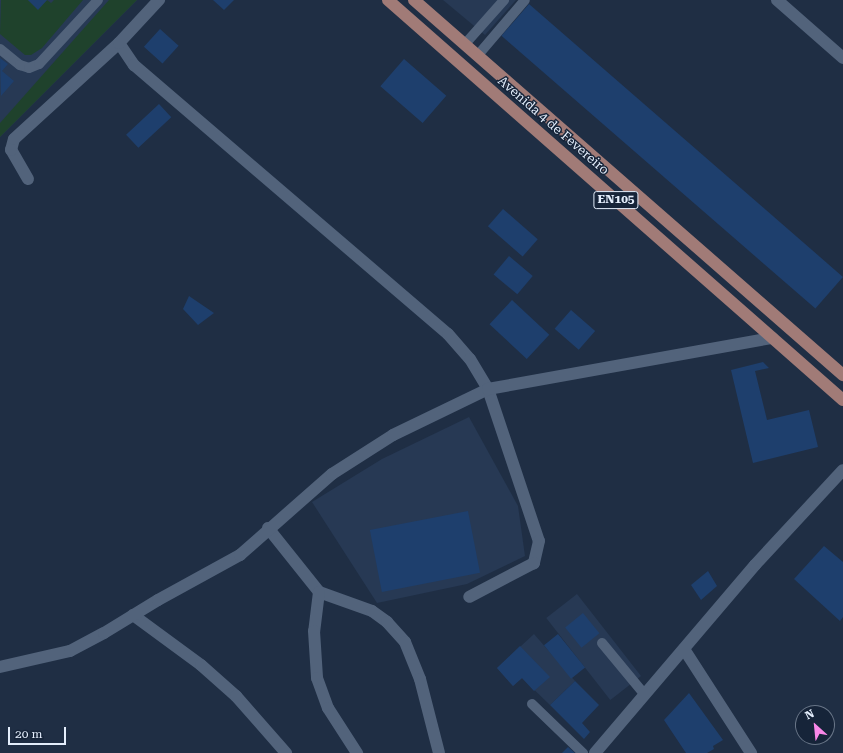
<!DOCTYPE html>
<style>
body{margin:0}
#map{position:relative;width:843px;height:753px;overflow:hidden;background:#1f2e44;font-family:"Roboto Serif",serif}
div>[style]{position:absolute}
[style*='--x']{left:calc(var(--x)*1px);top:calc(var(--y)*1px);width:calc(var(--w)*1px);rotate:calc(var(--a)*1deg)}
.built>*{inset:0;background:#273954;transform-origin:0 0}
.green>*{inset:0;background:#1f422c}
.building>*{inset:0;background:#1e3f6d;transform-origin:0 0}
.service>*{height:10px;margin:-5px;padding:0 5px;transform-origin:5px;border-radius:5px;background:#52637b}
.minor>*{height:12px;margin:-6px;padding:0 6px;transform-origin:6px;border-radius:6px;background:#52637b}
.primary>*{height:12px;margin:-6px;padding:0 6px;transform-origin:6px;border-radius:6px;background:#a17b77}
span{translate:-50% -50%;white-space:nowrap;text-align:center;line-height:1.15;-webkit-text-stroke:3px #162439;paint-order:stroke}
.shield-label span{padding:1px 3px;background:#162439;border:1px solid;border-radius:3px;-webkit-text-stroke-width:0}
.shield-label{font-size:12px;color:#e4eefc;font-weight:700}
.street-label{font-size:13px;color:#e4eefc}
.north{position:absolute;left:795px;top:705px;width:40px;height:40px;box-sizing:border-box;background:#162439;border:1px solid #687587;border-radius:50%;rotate:333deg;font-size:11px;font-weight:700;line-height:16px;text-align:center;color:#e4eefc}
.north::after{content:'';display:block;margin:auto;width:14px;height:18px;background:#f987e8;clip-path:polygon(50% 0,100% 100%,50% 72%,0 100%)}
.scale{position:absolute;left:8px;top:727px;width:58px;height:18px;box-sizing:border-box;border:2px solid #e4eefc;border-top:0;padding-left:5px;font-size:12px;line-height:14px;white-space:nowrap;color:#e4eefc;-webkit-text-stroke:3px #162439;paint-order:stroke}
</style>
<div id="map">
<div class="built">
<i style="clip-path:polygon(0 0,137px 0,0 137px)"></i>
<i style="clip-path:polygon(443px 0,516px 0,485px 35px)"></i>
<i style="clip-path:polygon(469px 417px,518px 506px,525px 556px,467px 584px,377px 603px,312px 502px,382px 459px)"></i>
<i style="left:577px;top:594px;width:104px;height:39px;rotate:52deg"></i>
<i style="clip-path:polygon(534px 634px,575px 681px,550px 705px,522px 678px,513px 686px,497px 668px)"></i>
</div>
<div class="green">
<i style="clip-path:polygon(1px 0,28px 0,38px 9px,47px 0,51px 3px,54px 0,83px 0,42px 48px,31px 55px,25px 55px,0 34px)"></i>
<i style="clip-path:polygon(109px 0,137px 0,0 137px,0 123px)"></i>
</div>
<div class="building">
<i style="clip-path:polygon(28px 0,47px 0,38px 10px)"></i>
<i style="clip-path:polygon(213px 0,234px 0,224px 10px)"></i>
<i style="left:529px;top:4px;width:416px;height:42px;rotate:41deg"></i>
<i style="left:160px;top:29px;width:25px;height:24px;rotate:42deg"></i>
<i style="clip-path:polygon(0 58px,8px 64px,2px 71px,14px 81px,1px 96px)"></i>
<i style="left:404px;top:59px;width:56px;height:36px;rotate:41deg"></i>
<i style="left:159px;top:104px;width:18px;height:45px;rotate:47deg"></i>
<i style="left:503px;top:209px;width:46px;height:23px;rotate:41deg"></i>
<i style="left:509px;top:256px;width:31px;height:24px;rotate:40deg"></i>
<i style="clip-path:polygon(189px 296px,214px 313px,198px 325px,183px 309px)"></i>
<i style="left:512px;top:300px;width:51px;height:33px;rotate:43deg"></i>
<i style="left:571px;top:310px;width:32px;height:25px;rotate:41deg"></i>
<i style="clip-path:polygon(763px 362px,769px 368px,755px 371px,767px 420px,809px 410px,818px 447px,753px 463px,731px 370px)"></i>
<i style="left:468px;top:511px;width:63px;height:100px;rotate:79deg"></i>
<i style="clip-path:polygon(824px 546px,843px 562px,843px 617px,840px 621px,794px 579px)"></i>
<i style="clip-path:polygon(708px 571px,717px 586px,701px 600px,691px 585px)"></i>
<i style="left:583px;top:613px;width:26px;height:23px;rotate:51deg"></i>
<i style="left:558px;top:634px;width:43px;height:18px;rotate:51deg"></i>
<i style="clip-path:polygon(520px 646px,550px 677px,534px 691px,522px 678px,513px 686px,497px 668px)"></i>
<i style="clip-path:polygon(575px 681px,599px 705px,582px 723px,590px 732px,584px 739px,550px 705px)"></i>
<i style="clip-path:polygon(689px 693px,723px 740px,713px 746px,714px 749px,707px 753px,686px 753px,664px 720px)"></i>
<i style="clip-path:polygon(568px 747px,575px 753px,562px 753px)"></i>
</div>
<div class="service">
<i style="--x:465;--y:44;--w:59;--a:-48.4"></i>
<i style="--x:0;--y:49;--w:26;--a:39"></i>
<i style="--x:20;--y:65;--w:9;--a:18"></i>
<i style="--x:29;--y:68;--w:11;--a:-22"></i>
<i style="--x:39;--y:64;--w:87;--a:-47.3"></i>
<i style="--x:478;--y:55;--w:72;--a:-49.5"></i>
<i style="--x:602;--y:643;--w:67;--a:50.4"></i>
<i style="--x:532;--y:704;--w:71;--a:43.9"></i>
</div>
<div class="minor">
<i style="--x:777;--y:0;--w:88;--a:41.3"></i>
<i style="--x:119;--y:43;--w:27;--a:56"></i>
<i style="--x:134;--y:65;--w:413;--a:40.6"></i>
<i style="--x:448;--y:334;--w:33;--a:49"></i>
<i style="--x:470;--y:359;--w:35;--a:59"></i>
<i style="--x:488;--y:389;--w:160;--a:71.5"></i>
<i style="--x:539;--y:541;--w:23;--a:103"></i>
<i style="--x:534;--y:563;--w:73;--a:152.4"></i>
<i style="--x:28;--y:179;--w:34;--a:-120"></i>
<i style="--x:11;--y:150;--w:11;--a:-75"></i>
<i style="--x:14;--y:139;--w:142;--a:-42.4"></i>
<i style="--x:119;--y:43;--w:59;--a:-47.1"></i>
<i style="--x:268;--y:528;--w:82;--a:51.4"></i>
<i style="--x:319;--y:592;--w:56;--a:19.7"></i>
<i style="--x:372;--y:611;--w:19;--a:36"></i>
<i style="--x:387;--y:622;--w:27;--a:48"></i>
<i style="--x:405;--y:642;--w:40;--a:68"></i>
<i style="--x:420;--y:679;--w:76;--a:75.6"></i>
<i style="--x:319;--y:592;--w:39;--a:97"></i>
<i style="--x:314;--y:631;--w:47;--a:86.3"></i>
<i style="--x:317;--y:678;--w:32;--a:70"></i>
<i style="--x:328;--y:708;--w:54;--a:57.2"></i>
<i style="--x:133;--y:615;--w:84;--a:36.3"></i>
<i style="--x:201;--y:665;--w:47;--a:41.5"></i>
<i style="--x:236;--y:696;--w:76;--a:48.7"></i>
<i style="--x:684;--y:649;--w:124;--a:57.2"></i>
<i style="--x:0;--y:667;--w:72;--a:-12.9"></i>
<i style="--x:70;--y:651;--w:38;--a:-28"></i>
<i style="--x:104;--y:633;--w:63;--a:-31.4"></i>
<i style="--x:158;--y:600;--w:94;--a:-28.8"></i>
<i style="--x:240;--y:555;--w:123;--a:-41.4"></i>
<i style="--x:332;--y:474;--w:72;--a:-32.6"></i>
<i style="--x:393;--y:435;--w:106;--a:-25.8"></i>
<i style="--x:488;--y:389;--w:289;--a:-10.2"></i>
<i style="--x:595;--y:753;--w:247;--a:-49.6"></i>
<i style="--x:755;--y:565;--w:129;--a:-47.2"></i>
</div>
<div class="primary">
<i style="--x:388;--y:0;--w:606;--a:41.32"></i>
<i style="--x:414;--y:0;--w:570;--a:41.16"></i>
</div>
<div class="shield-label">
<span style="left:616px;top:200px">EN105</span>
</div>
<div class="street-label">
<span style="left:553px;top:126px;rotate:41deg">Avenida 4 de Fevereiro</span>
</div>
<div class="north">N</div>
<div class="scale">20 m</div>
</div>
